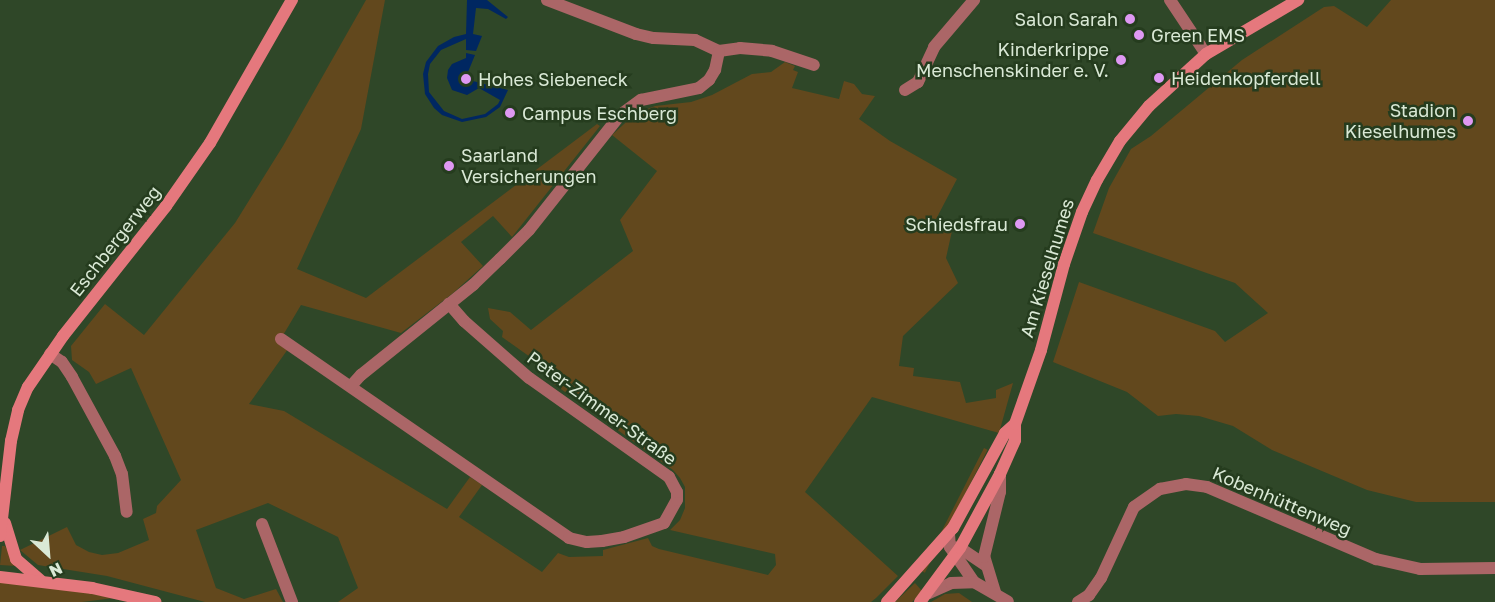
<!DOCTYPE html>
<meta charset="utf-8">
<style>
body{margin:0}
#map{position:relative;width:1495px;height:602px;overflow:hidden;background:#2f4728;font-family:"Golos Text",sans-serif}
div>[style]{position:absolute}
[style*='--x']{left:calc(var(--x)*1px);top:calc(var(--y)*1px);width:calc(var(--w)*1px);rotate:calc(var(--a)*1deg)}
.green>*{inset:0;background:#62481d;transform-origin:0 0}
.water>*{inset:0;background:#002761}
.street>*{height:12px;margin:-6px;padding:0 6px;transform-origin:6px;border-radius:6px;background:#ab6667}
.secondary>*{height:12px;margin:-6px;padding:0 6px;transform-origin:6px;border-radius:6px;background:#e5787d}
.dots>*{width:16px;height:16px;translate:-50% -50%;box-sizing:border-box;border:3px solid #253c1e;border-radius:50%}
span{translate:-50% -50%;white-space:nowrap;text-align:center;line-height:1.15;-webkit-text-stroke:5px #253c1e;paint-order:stroke}
.poi-label{font-size:18px;color:#dae9d6}
.right{translate:-100% -50%;text-align:right}
.left{translate:0 -50%;text-align:left}
.street-label{font-size:18px;color:#dae9d6}
.north{position:absolute;left:18px;top:524px;width:60px;height:60px;-webkit-text-stroke:4px #253c1e;paint-order:stroke;rotate:154deg;font-size:16px;font-weight:700;line-height:24px;text-align:center;color:#dae9d6}
.north::after{content:'';display:block;margin:auto;width:21px;height:27px;background:#dae9d6;clip-path:polygon(50% 0,100% 100%,50% 72%,0 100%)}
</style>
<div id="map">
<div class="green">
<i style="clip-path:polygon(366px 0,385px 0,361px 129px,297px 269px,366px 298px,597px 124px,600px 126px,512px 237px,493px 216px,461px 242px,483px 266px,453px 293px,401px 333px,301px 305px,279px 342px,288px 349px,249px 404px,284px 411px,447px 509px,470px 477px,482px 485px,459px 517px,542px 572px,558px 553px,569px 557px,603px 556px,603px 550px,648px 538px,652px 546px,659px 549px,768px 575px,776px 565px,775px 554px,670px 530px,680px 520px,685px 508px,685px 487px,680px 478px,673px 470px,554px 384px,554px 374px,502px 337px,503px 331px,490px 319px,488px 308px,510px 312px,531px 330px,633px 251px,620px 220px,657px 171px,612px 135px,635px 114px,655px 106px,691px 102px,712px 95px,752px 74px,771px 72px,785px 62px,795px 66px,793px 70px,798px 72px,792px 88px,839px 99px,844px 81px,854px 84px,862px 94px,875px 96px,859px 119px,890px 141px,957px 179px,934px 223px,952px 231px,946px 258px,958px 283px,903px 336px,899px 366px,914px 368px,913px 376px,960px 382px,966px 403px,996px 398px,996px 390px,1013px 383px,999px 433px,872px 397px,805px 492px,898px 576px,876px 598px,871px 602px,338px 602px,358px 588px,338px 537px,268px 503px,196px 530px,216px 588px,244px 599px,276px 589px,283px 602px,205px 602px,107px 576px,38px 565px,20px 550px,67px 527px,76px 545px,89px 552px,102px 555px,118px 553px,149px 540px,143px 519px,156px 513px,157px 506px,181px 480px,131px 368px,96px 384px,89px 372px,72px 360px,71px 346px,105px 304px,144px 335px,235px 223px,283px 146px)"></i>
<i style="clip-path:polygon(1391px 0,1495px 0,1495px 502px,1416px 502px,1367px 490px,1272px 450px,1233px 426px,1199px 416px,1176px 414px,1158px 416px,1127px 392px,1053px 362px,1079px 282px,1215px 331px,1225px 342px,1268px 313px,1235px 283px,1093px 233px,1109px 188px,1131px 149px,1151px 136px,1242px 60px,1324px 7px,1334px 6px,1367px 27px)"></i>
<i style="left:984px;top:448px;width:4px;height:138px;rotate:27deg"></i>
<i style="clip-path:polygon(2px 546px,5px 546px,16px 566px,0 565px)"></i>
<i style="clip-path:polygon(0 582px,52px 586px,114px 598px,82px 602px,0 602px)"></i>
<i style="clip-path:polygon(915px 583px,922px 591px,912px 602px,895px 602px)"></i>
<i style="clip-path:polygon(959px 593px,972px 602px,931px 602px,945px 594px)"></i>
</div>
<div class="water">
<i style="clip-path:polygon(467px 0,487px 0,508px 17px,506px 19px,488px 9px,476px 8px,473px 34px,482px 36px,476px 51px,466px 50px,466px 39px,441px 50px,430px 64px,428px 74px,429px 92px,444px 111px,462px 119px,485px 114px,498px 104px,500px 100px,479px 88px,467px 95px,452px 90px,447px 78px,448px 70px,452px 64px,466px 58px,466px 53px,475px 55px,468px 72px,461px 74px,460px 83px,467px 86px,473px 81px,508px 90px,500px 107px,486px 117px,462px 122px,442px 115px,434px 108px,425px 94px,423px 74px,426px 62px,438px 46px,454px 37px,466px 34px)"></i>
</div>
<div class="street">
<i style="--x:547;--y:0;--w:95;--a:20.9"></i>
<i style="--x:636;--y:34;--w:18;--a:13"></i>
<i style="--x:654;--y:38;--w:41;--a:2.8"></i>
<i style="--x:695;--y:40;--w:26;--a:25"></i>
<i style="--x:719;--y:51;--w:21;--a:-8"></i>
<i style="--x:740;--y:48;--w:32;--a:5"></i>
<i style="--x:772;--y:51;--w:44;--a:18.4"></i>
<i style="--x:1170;--y:0;--w:65;--a:56.3"></i>
<i style="--x:905;--y:90;--w:15;--a:-32"></i>
<i style="--x:918;--y:82;--w:38;--a:-65"></i>
<i style="--x:934;--y:47;--w:62;--a:-49.6"></i>
<i style="--x:281;--y:339;--w:350;--a:34.6"></i>
<i style="--x:569;--y:538;--w:18;--a:13"></i>
<i style="--x:587;--y:542;--w:15;--a:-4"></i>
<i style="--x:602;--y:541;--w:22;--a:-10"></i>
<i style="--x:624;--y:537;--w:42;--a:-19.3"></i>
<i style="--x:664;--y:523;--w:26;--a:-61"></i>
<i style="--x:677;--y:500;--w:8;--a:-90"></i>
<i style="--x:677;--y:492;--w:17;--a:-118"></i>
<i style="--x:669;--y:477;--w:171;--a:-144.7"></i>
<i style="--x:529;--y:378;--w:86;--a:-138.8"></i>
<i style="--x:464;--y:321;--w:23;--a:-131"></i>
<i style="--x:50;--y:354;--w:14;--a:34"></i>
<i style="--x:62;--y:362;--w:18;--a:56"></i>
<i style="--x:72;--y:377;--w:90;--a:61.4"></i>
<i style="--x:115;--y:456;--w:19;--a:69"></i>
<i style="--x:122;--y:474;--w:38;--a:83"></i>
<i style="--x:351;--y:386;--w:15;--a:-48"></i>
<i style="--x:361;--y:375;--w:144;--a:-38.8"></i>
<i style="--x:473;--y:285;--w:37;--a:-44"></i>
<i style="--x:500;--y:259;--w:41;--a:-45"></i>
<i style="--x:529;--y:230;--w:147;--a:-51.6"></i>
<i style="--x:620;--y:115;--w:26;--a:-36"></i>
<i style="--x:641;--y:100;--w:59;--a:-11.7"></i>
<i style="--x:699;--y:88;--w:13;--a:-39"></i>
<i style="--x:709;--y:80;--w:12;--a:-59"></i>
<i style="--x:715;--y:70;--w:19;--a:-78"></i>
<i style="--x:262;--y:524;--w:84;--a:69"></i>
<i style="--x:949;--y:534;--w:13;--a:86"></i>
<i style="--x:950;--y:547;--w:42;--a:55.6"></i>
<i style="--x:952;--y:547;--w:8;--a:7"></i>
<i style="--x:960;--y:548;--w:30;--a:34"></i>
<i style="--x:995;--y:592;--w:37;--a:-107"></i>
<i style="--x:984;--y:557;--w:67;--a:-76.2"></i>
<i style="--x:1000;--y:492;--w:18;--a:-90"></i>
<i style="--x:929;--y:593;--w:24;--a:-24"></i>
<i style="--x:951;--y:583;--w:23;--a:-2"></i>
<i style="--x:974;--y:582;--w:39;--a:30"></i>
<i style="--x:1078;--y:602;--w:13;--a:-32"></i>
<i style="--x:1089;--y:595;--w:21;--a:-55"></i>
<i style="--x:1101;--y:578;--w:78;--a:-65.1"></i>
<i style="--x:1134;--y:507;--w:32;--a:-35"></i>
<i style="--x:1160;--y:489;--w:26;--a:-11"></i>
<i style="--x:1186;--y:484;--w:21;--a:8"></i>
<i style="--x:1207;--y:487;--w:184;--a:23.1"></i>
<i style="--x:1376;--y:559;--w:45;--a:12.8"></i>
<i style="--x:1420;--y:569;--w:75;--a:-0.8"></i>
</div>
<div class="secondary">
<i style="--x:5;--y:523;--w:38;--a:73"></i>
<i style="--x:16;--y:559;--w:32;--a:41"></i>
<i style="--x:0;--y:536;--w:96;--a:-83.4"></i>
<i style="--x:11;--y:441;--w:32;--a:-77"></i>
<i style="--x:18;--y:410;--w:25;--a:-67"></i>
<i style="--x:28;--y:387;--w:62;--a:-55.5"></i>
<i style="--x:63;--y:336;--w:166;--a:-51.6"></i>
<i style="--x:166;--y:206;--w:77;--a:-55.1"></i>
<i style="--x:210;--y:143;--w:165;--a:-60.2"></i>
<i style="--x:0;--y:577;--w:93;--a:6.8"></i>
<i style="--x:92;--y:588;--w:65;--a:12.5"></i>
<i style="--x:887;--y:602;--w:99;--a:-48.3"></i>
<i style="--x:953;--y:528;--w:108;--a:-61.3"></i>
<i style="--x:1005;--y:433;--w:13;--a:-42"></i>
<i style="--x:920;--y:602;--w:67;--a:-53.5"></i>
<i style="--x:960;--y:548;--w:84;--a:-61.6"></i>
<i style="--x:1000;--y:474;--w:37;--a:-66"></i>
<i style="--x:1015;--y:440;--w:16;--a:-90"></i>
<i style="--x:1015;--y:424;--w:78;--a:-70.6"></i>
<i style="--x:1041;--y:350;--w:89;--a:-75"></i>
<i style="--x:1064;--y:264;--w:55;--a:-70.9"></i>
<i style="--x:1082;--y:212;--w:35;--a:-65"></i>
<i style="--x:1097;--y:180;--w:45;--a:-59.5"></i>
<i style="--x:1120;--y:141;--w:45;--a:-50.4"></i>
<i style="--x:1149;--y:106;--w:77;--a:-42.4"></i>
<i style="--x:1206;--y:54;--w:107;--a:-30.4"></i>
</div>
<div class="dots">
<i style="left:1130px;top:19px;background:#de98f2"></i>
<i style="left:1139px;top:35px;background:#de98f2"></i>
<i style="left:1121px;top:60px;background:#de98f2"></i>
<i style="left:1159px;top:78px;background:#de98f2"></i>
<i style="left:466px;top:79px;background:#de98f2"></i>
<i style="left:510px;top:113px;background:#de98f2"></i>
<i style="left:1468px;top:121px;background:#de98f2"></i>
<i style="left:449px;top:166px;background:#de98f2"></i>
<i style="left:1020px;top:224px;background:#de98f2"></i>
</div>
<div class="poi-label">
<span class="right" style="left:1118px;top:19px">Salon Sarah</span>
<span class="left" style="left:1151px;top:35px">Green EMS</span>
<span class="right" style="left:1109px;top:60px">Kinderkrippe<br>Menschenskinder e. V.</span>
<span class="left" style="left:1171px;top:78px">Heidenkopferdell</span>
<span class="left" style="left:478px;top:79px">Hohes Siebeneck</span>
<span class="right" style="left:1456px;top:121px">Stadion<br>Kieselhumes</span>
<span class="left" style="left:522px;top:113px">Campus Eschberg</span>
<span class="left" style="left:461px;top:166px">Saarland<br>Versicherungen</span>
<span class="right" style="left:1008px;top:224px">Schiedsfrau</span>
</div>
<div class="street-label">
<span style="left:115px;top:241px;rotate:-52deg">Eschbergerweg</span>
<span style="left:1047px;top:268px;rotate:-73deg">Am Kieselhumes</span>
<span style="left:602px;top:408px;rotate:36deg">Peter-Zimmer-Straße</span>
<span style="left:1282px;top:501px;rotate:23deg">Kobenhüttenweg</span>
</div>
<div class="north">N</div>
</div>
